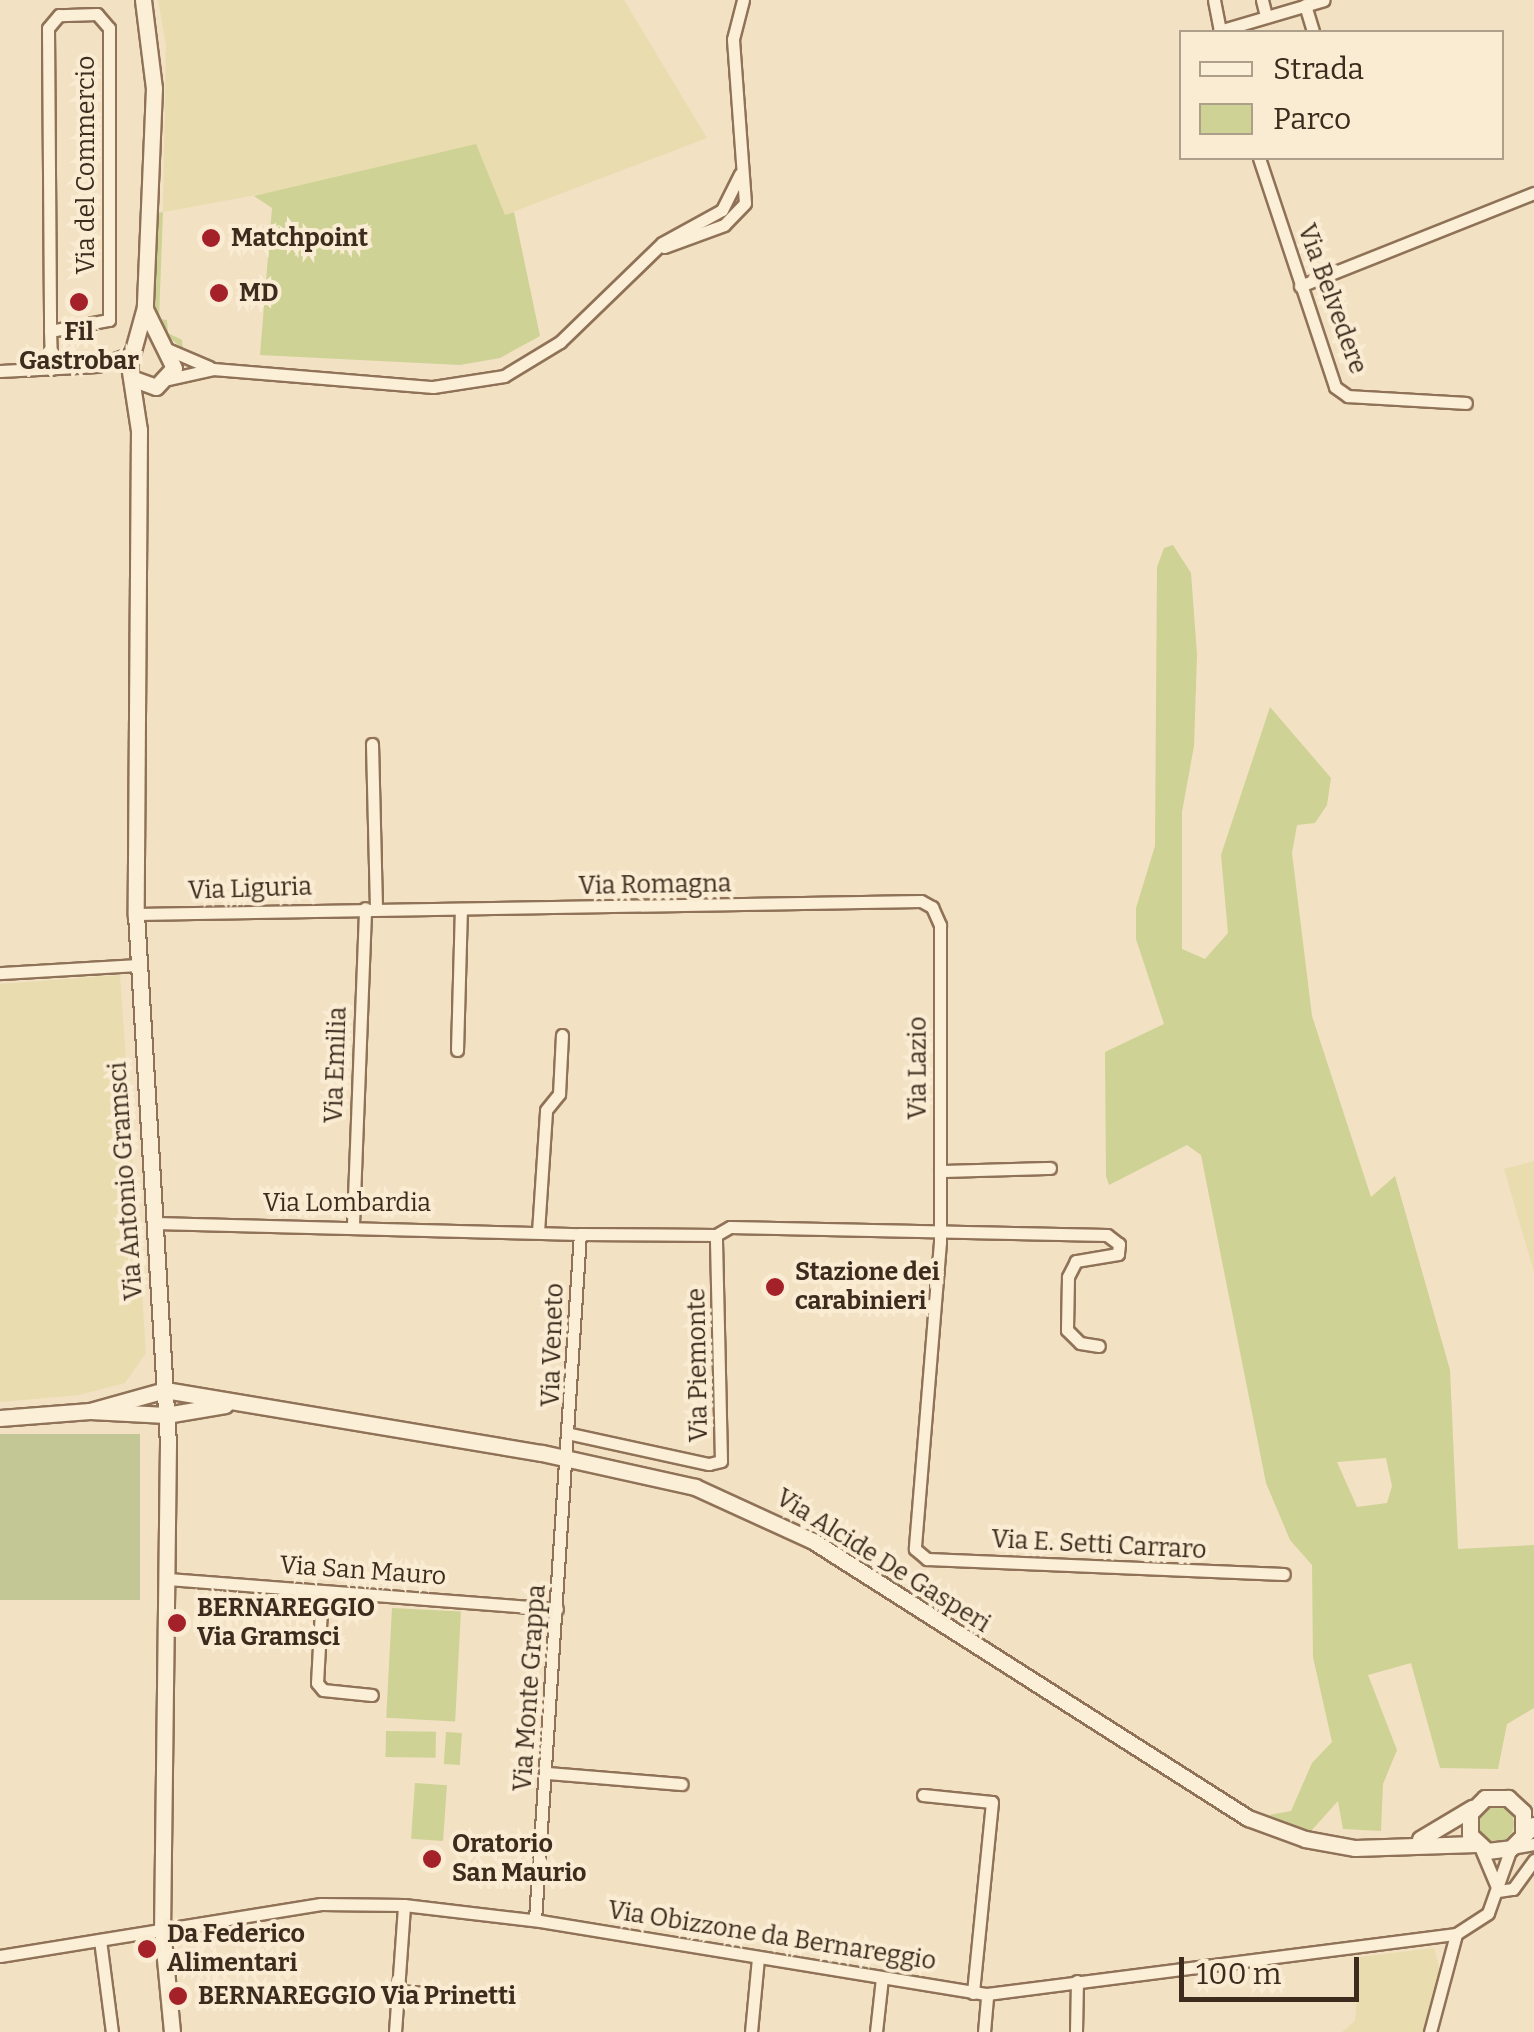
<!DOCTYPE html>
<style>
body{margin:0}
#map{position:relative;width:1534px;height:2032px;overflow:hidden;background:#f2e1c3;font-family:Bitter,serif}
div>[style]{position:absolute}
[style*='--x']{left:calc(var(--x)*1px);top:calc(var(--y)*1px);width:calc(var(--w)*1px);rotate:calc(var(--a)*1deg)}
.farmland>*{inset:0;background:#e9dcaf}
.green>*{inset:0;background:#ced295;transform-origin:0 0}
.round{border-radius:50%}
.cemetery>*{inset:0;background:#c3c695;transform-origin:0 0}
.roads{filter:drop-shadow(2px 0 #8f7257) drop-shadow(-2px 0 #8f7257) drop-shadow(0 2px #8f7257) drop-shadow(0 -2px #8f7257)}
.street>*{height:11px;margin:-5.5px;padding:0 5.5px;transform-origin:5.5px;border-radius:5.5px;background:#fcefd7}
.secondary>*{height:15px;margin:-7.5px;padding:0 7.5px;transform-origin:7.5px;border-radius:7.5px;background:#fcefd7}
.dots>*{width:28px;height:28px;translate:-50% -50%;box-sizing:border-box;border:5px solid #f9ecd3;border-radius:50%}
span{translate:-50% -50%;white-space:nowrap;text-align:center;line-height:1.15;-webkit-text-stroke:8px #f9ecd3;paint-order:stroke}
.street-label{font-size:25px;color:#3d2b1d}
.poi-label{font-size:25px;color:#3d2b1d;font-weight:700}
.left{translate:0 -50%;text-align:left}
.legend{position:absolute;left:1179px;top:30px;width:325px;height:130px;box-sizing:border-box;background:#f9ecd3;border:2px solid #ae9f8a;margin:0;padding:12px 18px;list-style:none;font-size:30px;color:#3d2b1d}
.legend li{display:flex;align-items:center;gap:20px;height:50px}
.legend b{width:50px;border:2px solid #ae9f8a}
.scale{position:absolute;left:1179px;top:1957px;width:180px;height:45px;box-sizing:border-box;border:5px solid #3d2b1d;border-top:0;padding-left:12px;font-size:30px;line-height:35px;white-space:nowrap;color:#3d2b1d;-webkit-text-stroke:8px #f9ecd3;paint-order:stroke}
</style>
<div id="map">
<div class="farmland">
<i style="clip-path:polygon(158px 0,624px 0,707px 138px,505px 215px,273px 192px,163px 212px,166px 45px)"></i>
<i style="clip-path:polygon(120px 975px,146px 1353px,125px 1383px,79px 1395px,0 1402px,0 984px)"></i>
<i style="clip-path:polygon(1534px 1161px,1534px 1272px,1504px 1169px)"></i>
<i style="clip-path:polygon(1434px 1948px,1440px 1970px,1428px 2032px,1342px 2032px,1355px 2021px,1360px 1957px)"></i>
</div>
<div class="green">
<i style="clip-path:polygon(476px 144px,505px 215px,514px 212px,540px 336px,500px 358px,460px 365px,260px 355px,272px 208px,254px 196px)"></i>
<i style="clip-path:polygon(163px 212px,159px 319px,167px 320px,168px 333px,182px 340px,183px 349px,170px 338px,161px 324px,159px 320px,155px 308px,152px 290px,158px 213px)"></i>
<i style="clip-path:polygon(evenodd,1173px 545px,1191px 573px,1197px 655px,1194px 746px,1182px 812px,1182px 949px,1205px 959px,1228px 933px,1221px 855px,1270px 707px,1331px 778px,1327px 805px,1315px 823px,1297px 825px,1292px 853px,1312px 1016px,1371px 1197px,1395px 1176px,1450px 1370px,1458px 1549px,1534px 1545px,1534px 1708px,1507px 1724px,1498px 1769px,1440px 1768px,1411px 1663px,1368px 1675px,1397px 1750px,1383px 1784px,1381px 1831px,1343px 1829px,1338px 1801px,1311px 1831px,1269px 1815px,1291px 1811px,1312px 1763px,1332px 1742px,1313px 1657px,1312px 1565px,1290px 1540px,1266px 1483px,1201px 1155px,1187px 1145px,1109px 1185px,1106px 1176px,1105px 1052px,1164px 1024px,1136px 939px,1136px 908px,1155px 846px,1157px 567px,1164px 548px,1173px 545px,1386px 1458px,1392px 1486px,1387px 1503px,1357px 1507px,1337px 1462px,1386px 1458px)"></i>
<i style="left:392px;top:1608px;width:69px;height:110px;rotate:3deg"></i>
<i style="left:386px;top:1731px;width:50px;height:26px;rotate:1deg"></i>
<i style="left:446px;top:1732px;width:16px;height:32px;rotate:4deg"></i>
<i style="left:415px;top:1783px;width:32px;height:56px;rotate:4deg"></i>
<i class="round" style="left:1478px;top:1806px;width:36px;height:36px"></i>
</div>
<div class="cemetery">
<i style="left:140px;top:1434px;width:166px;height:140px;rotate:90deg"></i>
</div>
<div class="roads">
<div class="street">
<i style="--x:1214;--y:0;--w:33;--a:79"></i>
<i style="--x:1262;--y:0;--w:12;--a:76"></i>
<i style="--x:1305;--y:5;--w:28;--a:73"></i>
<i style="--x:1219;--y:31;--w:109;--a:-16.4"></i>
<i style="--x:1259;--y:158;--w:241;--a:71.6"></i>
<i style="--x:1335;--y:387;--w:16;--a:35"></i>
<i style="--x:1348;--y:396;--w:118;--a:3.4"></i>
<i style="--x:664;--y:247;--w:64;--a:-20.1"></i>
<i style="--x:724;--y:225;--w:30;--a:-46"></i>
<i style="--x:745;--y:203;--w:164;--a:-94.2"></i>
<i style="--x:733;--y:39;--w:40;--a:-75.6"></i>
<i style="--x:1300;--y:286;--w:252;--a:-21.7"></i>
<i style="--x:50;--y:331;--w:60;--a:-10.6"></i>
<i style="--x:109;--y:320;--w:292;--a:-90"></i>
<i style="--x:109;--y:28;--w:18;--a:-131"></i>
<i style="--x:97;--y:14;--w:38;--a:178"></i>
<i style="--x:59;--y:15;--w:17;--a:130"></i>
<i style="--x:48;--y:28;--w:288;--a:89.6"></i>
<i style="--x:50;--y:316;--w:15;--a:90"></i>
<i style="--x:50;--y:331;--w:38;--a:88"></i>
<i style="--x:167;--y:349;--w:46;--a:23.2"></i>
<i style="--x:0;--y:371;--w:97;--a:-3"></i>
<i style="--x:97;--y:366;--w:40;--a:-21"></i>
<i style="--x:169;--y:379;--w:45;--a:-12.8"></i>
<i style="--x:213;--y:369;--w:221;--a:4.7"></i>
<i style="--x:433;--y:387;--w:72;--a:-8.8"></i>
<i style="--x:504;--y:376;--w:66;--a:-31.3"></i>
<i style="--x:560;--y:342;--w:142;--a:-44.1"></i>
<i style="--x:662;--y:243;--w:68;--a:-28.8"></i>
<i style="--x:722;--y:210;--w:40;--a:-63.4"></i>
<i style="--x:372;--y:744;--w:164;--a:88.6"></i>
<i style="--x:136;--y:914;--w:785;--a:-0.95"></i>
<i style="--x:921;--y:901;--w:13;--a:29"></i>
<i style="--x:932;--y:907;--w:20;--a:66"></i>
<i style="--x:940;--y:925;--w:317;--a:90"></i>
<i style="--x:940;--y:1242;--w:308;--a:94.7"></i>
<i style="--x:915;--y:1549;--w:16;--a:40"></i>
<i style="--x:927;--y:1559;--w:357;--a:2.4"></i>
<i style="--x:0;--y:973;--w:137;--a:-3.3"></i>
<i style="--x:457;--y:1050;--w:140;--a:-88.4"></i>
<i style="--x:940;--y:1171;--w:110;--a:-1.6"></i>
<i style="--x:155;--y:1223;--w:425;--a:1.5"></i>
<i style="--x:580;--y:1234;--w:136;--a:0.4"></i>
<i style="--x:716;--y:1235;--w:16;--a:-30"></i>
<i style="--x:730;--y:1227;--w:377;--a:1.2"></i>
<i style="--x:1107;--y:1235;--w:15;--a:37"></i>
<i style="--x:1119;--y:1244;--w:10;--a:96"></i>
<i style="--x:1118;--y:1254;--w:43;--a:170.5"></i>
<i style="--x:1076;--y:1261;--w:18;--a:117"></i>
<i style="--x:1068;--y:1277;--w:53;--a:91.1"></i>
<i style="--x:1067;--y:1330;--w:18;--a:45"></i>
<i style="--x:1080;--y:1343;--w:19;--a:9"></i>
<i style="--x:353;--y:1224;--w:316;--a:-87.8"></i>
<i style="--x:538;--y:1232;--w:122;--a:-86.2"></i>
<i style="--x:546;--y:1110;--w:21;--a:-51"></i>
<i style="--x:559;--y:1094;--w:59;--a:-87.1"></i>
<i style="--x:571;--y:1434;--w:141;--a:12.3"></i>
<i style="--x:709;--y:1464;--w:12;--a:-14"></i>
<i style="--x:721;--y:1461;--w:226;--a:-91.3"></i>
<i style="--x:167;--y:1579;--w:391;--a:4.4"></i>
<i style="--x:322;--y:1591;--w:92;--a:93.1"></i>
<i style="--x:317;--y:1683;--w:9;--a:49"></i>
<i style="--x:323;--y:1690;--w:49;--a:5.8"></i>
<i style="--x:547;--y:1773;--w:135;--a:4.7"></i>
<i style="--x:923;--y:1795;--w:69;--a:5.8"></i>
<i style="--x:992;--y:1802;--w:192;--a:95.7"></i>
<i style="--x:1481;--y:1849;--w:41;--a:67.2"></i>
<i style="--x:1498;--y:1891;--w:15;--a:-8"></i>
<i style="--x:1513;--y:1889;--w:36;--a:-54"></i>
<i style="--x:535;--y:1920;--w:687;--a:-86.25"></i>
<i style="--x:100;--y:1940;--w:93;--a:82.6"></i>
<i style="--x:0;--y:1956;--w:325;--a:-9.2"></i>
<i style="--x:321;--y:1904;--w:83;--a:0.7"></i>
<i style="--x:404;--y:1905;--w:137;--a:6.7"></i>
<i style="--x:540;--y:1921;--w:453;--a:9.3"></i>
<i style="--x:987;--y:1994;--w:473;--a:-7.3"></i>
<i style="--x:1456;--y:1934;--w:38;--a:-33"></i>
<i style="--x:1488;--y:1913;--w:69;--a:-70.5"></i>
<i style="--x:1511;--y:1848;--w:23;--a:-10"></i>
<i style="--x:398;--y:1991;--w:65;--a:4.4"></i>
<i style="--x:395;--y:2032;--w:127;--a:-85.9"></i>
<i style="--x:751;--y:2032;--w:74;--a:-84.6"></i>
<i style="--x:876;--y:2032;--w:54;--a:-83.7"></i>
<i style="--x:984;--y:2032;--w:38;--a:-85"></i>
<i style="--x:1076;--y:2032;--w:51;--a:-88.9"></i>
<i style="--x:1430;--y:2032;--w:101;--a:-75.1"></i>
</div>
<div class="secondary">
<i style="--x:143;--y:0;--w:89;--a:82.9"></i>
<i style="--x:154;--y:88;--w:219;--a:92.4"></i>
<i style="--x:145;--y:307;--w:60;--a:105.4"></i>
<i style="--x:129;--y:365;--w:66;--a:81.3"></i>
<i style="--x:139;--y:430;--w:484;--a:90.4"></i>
<i style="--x:136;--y:914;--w:530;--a:86.54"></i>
<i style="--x:168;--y:1443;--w:485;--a:90.7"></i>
<i style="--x:162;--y:1928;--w:104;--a:84.5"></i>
<i style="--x:134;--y:379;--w:23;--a:20"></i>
<i style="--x:156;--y:387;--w:26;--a:-47"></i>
<i style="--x:174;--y:368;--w:64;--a:-116.2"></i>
<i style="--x:90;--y:1411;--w:78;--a:-15.6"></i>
<i style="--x:165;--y:1390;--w:382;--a:9.5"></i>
<i style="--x:542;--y:1453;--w:157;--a:12.5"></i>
<i style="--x:695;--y:1487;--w:130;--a:24.6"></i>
<i style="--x:813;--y:1541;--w:516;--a:32.49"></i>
<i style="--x:1248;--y:1818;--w:61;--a:20.2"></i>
<i style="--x:1305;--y:1839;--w:51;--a:10.2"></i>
<i style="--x:1355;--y:1848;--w:121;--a:-1.9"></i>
<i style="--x:0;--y:1418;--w:90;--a:-4.4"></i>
<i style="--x:90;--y:1411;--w:76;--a:3"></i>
<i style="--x:166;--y:1415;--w:60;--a:-9.6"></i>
<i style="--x:1523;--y:1833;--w:21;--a:-90"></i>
<i style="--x:1523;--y:1812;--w:21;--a:-137"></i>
<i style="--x:1508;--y:1798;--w:23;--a:180"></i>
<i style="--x:1485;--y:1798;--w:21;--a:135"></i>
<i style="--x:1470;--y:1813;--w:22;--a:90"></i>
<i style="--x:1470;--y:1835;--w:23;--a:43"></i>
<i style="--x:1487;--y:1851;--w:24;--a:-7"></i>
<i style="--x:1511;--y:1848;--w:33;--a:-45"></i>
<i style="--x:1420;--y:1839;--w:61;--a:-30.8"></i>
</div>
</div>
<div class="dots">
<i style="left:211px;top:238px;background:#a4212a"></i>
<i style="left:219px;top:293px;background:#a4212a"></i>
<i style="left:79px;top:302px;background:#a4212a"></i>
<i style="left:775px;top:1287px;background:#a4212a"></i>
<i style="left:177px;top:1623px;background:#a4212a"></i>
<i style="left:432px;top:1859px;background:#a4212a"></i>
<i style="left:147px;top:1949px;background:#a4212a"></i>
<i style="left:178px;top:1996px;background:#a4212a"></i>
</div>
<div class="street-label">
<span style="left:86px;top:165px;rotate:-90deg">Via del Commercio</span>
<span style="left:1332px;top:299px;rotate:70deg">Via Belvedere</span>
<span style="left:655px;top:885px;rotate:-1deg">Via Romagna</span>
<span style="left:250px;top:889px;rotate:-2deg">Via Liguria</span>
<span style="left:336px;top:1065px;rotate:-88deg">Via Emilia</span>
<span style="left:918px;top:1068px;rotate:-90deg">Via Lazio</span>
<span style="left:126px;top:1181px;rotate:-94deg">Via Antonio Gramsci</span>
<span style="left:347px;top:1203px">Via Lombardia</span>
<span style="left:553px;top:1345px;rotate:-88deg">Via Veneto</span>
<span style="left:698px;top:1365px;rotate:-91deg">Via Piemonte</span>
<span style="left:1099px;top:1545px;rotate:3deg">Via E. Setti Carraro</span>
<span style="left:883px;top:1561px;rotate:32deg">Via Alcide De Gasperi</span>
<span style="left:363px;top:1571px;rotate:4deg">Via San Mauro</span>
<span style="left:530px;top:1688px;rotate:-86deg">Via Monte Grappa</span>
<span style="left:772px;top:1936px;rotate:9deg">Via Obizzone da Bernareggio</span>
</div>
<div class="poi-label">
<span class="left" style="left:231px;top:238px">Matchpoint</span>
<span class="left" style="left:239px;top:293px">MD</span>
<span style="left:79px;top:347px">Fil<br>Gastrobar</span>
<span class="left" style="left:795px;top:1287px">Stazione dei<br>carabinieri</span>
<span class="left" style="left:197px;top:1623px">BERNAREGGIO<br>Via Gramsci</span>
<span class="left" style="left:452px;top:1859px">Oratorio<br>San Maurio</span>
<span class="left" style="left:167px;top:1949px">Da Federico<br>Alimentari</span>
<span class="left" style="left:198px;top:1996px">BERNAREGGIO Via Prinetti</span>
</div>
<ul class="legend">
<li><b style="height:12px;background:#fcefd7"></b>Strada</li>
<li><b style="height:28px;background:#ced295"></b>Parco</li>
</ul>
<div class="scale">100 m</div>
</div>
